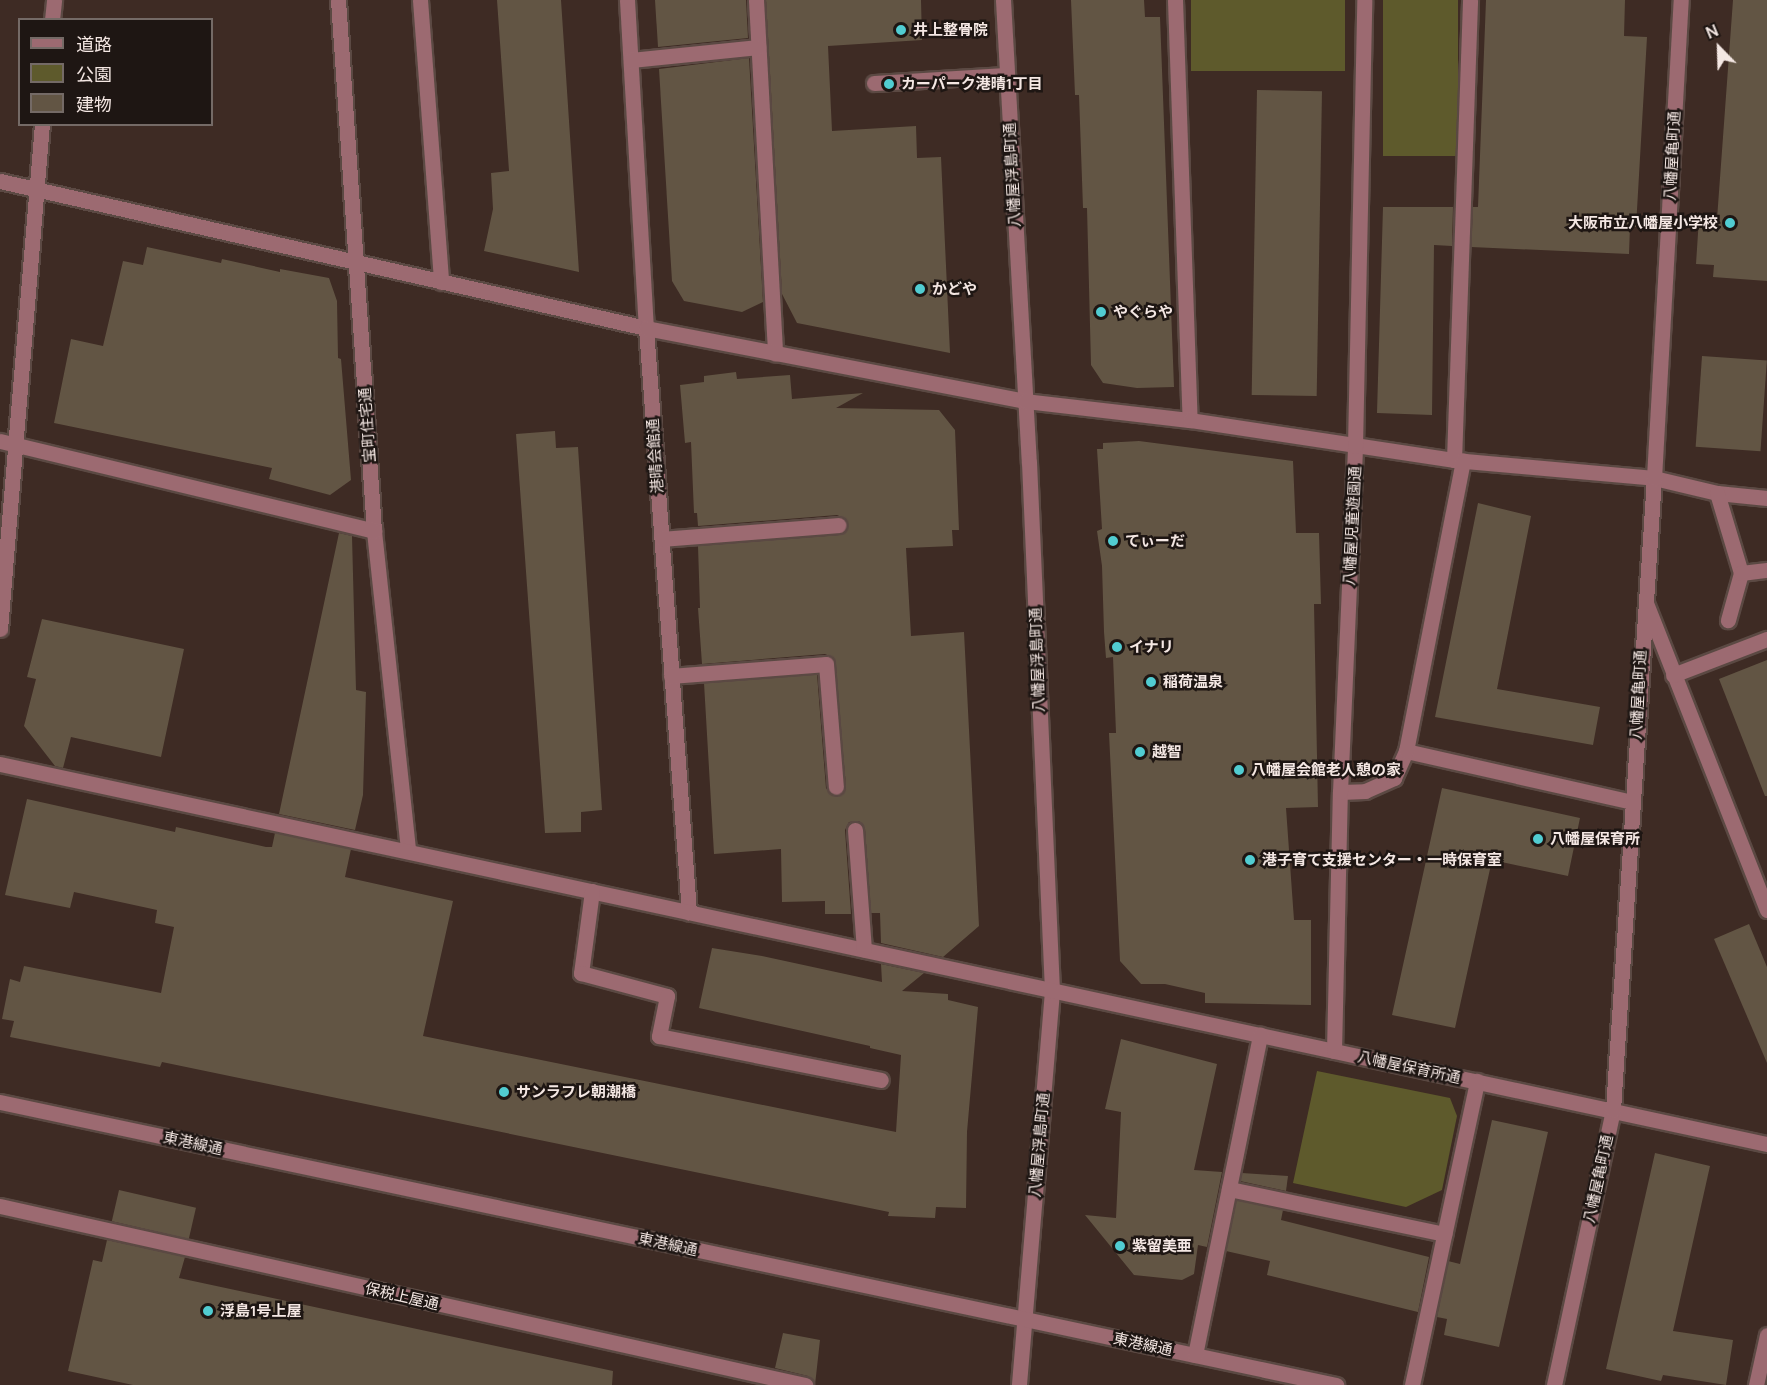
<!DOCTYPE html>
<meta charset="utf-8">
<style>
body{margin:0}
#map{position:relative;width:1767px;height:1385px;overflow:hidden;background:#3e2b24;font-family:Manrope,"Noto Sans JP",sans-serif}
div>[style]{position:absolute}
[style*='--x']{left:calc(var(--x)*1px);top:calc(var(--y)*1px);width:calc(var(--w)*1px);rotate:calc(var(--a)*1deg)}
.green>*{inset:0;background:#5e5a2c;transform-origin:0 0}
.building>*{inset:0;background:#625544;transform-origin:0 0}
.roads{filter:drop-shadow(2px 0 #5b4943) drop-shadow(-2px 0 #5b4943) drop-shadow(0 2px #5b4943) drop-shadow(0 -2px #5b4943)}
.minor>*{height:15px;margin:-7.5px;padding:0 7.5px;transform-origin:7.5px;border-radius:7.5px;background:#9c6a71}
.dots>*{width:16px;height:16px;translate:-50% -50%;box-sizing:border-box;border:3px solid #1e1613;border-radius:50%}
span{translate:-50% -50%;white-space:nowrap;text-align:center;line-height:1.15;-webkit-text-stroke:5px #1e1613;paint-order:stroke}
.poi-label{font-size:15px;color:#f4e7e3;font-weight:700}
.left{translate:0 -50%;text-align:left}
.right{translate:-100% -50%;text-align:right}
.street-label{font-size:15px;color:#f4e7e3}
.legend{position:absolute;left:18px;top:18px;width:195px;height:108px;box-sizing:border-box;background:#1e1613;border:2px solid #746a66;margin:0;padding:8px 10px;list-style:none;font-size:18px;color:#f4e7e3}
.legend li{display:flex;align-items:center;gap:12px;height:30px}
.legend b{width:30px;border:2px solid #746a66}
.north{position:absolute;left:1689px;top:18px;width:60px;height:60px;-webkit-text-stroke:4px #1e1613;paint-order:stroke;rotate:337deg;font-size:16px;font-weight:700;line-height:24px;text-align:center;color:#f4e7e3}
.north::after{content:'';display:block;margin:auto;width:21px;height:27px;background:#f4e7e3;clip-path:polygon(50% 0,100% 100%,50% 72%,0 100%)}
</style>
<div id="map">
<div class="green">
<i style="left:1191px;top:0;width:154px;height:71px"></i>
<i style="left:1383px;top:0;width:75px;height:156px"></i>
<i style="clip-path:polygon(1317px 1071px,1450px 1098px,1457px 1116px,1442px 1190px,1406px 1207px,1293px 1183px)"></i>
</div>
<div class="building">
<i style="clip-path:polygon(497px 0,561px 0,579px 272px,484px 251px,493px 209px,491px 173px,509px 171px)"></i>
<i style="clip-path:polygon(655px 0,746px 0,748px 38px,658px 47px)"></i>
<i style="clip-path:polygon(766px 0,921px 0,922px 40px,828px 46px,832px 131px,916px 126px,917px 158px,941px 157px,950px 353px,797px 323px,782px 294px)"></i>
<i style="clip-path:polygon(1071px 0,1144px 0,1145px 17px,1160px 17px,1174px 387px,1137px 388px,1103px 383px,1091px 365px,1087px 208px,1083px 208px,1079px 95px,1075px 95px)"></i>
<i style="clip-path:polygon(1486px 0,1625px 0,1624px 36px,1647px 37px,1636px 227px,1630px 227px,1629px 254px,1471px 247px,1473px 207px,1478px 207px)"></i>
<i style="clip-path:polygon(1733px 0,1767px 0,1767px 281px,1713px 277px,1714px 265px,1696px 264px,1699px 218px,1717px 219px)"></i>
<i style="clip-path:polygon(749px 58px,763px 302px,742px 312px,684px 301px,672px 281px,659px 69px)"></i>
<i style="left:1257px;top:90px;width:65px;height:305px;rotate:1deg"></i>
<i style="clip-path:polygon(1383px 207px,1453px 207px,1452px 246px,1434px 245px,1432px 415px,1377px 413px)"></i>
<i style="clip-path:polygon(147px 247px,221px 263px,222px 259px,280px 272px,280px 269px,329px 278px,337px 301px,338px 358px,341px 359px,351px 480px,330px 495px,269px 479px,272px 468px,54px 423px,71px 339px,103px 346px,123px 261px,143px 265px)"></i>
<i style="left:1702px;top:356px;width:65px;height:91px;rotate:4deg"></i>
<i style="clip-path:polygon(736px 372px,737px 379px,790px 375px,792px 399px,863px 393px,836px 408px,939px 410px,955px 430px,959px 530px,952px 530px,953px 546px,906px 548px,911px 636px,964px 632px,979px 926px,943px 957px,881px 943px,880px 913px,871px 913px,865px 829px,859px 821px,849px 822px,845px 830px,851px 914px,825px 914px,825px 901px,782px 902px,781px 849px,714px 854px,704px 683px,817px 674px,826px 788px,831px 795px,837px 797px,844px 792px,846px 786px,834px 658px,825px 654px,702px 664px,698px 608px,700px 608px,698px 546px,839px 535px,844px 533px,848px 525px,846px 519px,837px 515px,698px 526px,697px 513px,694px 513px,691px 442px,685px 443px,680px 385px,704px 382px,704px 376px)"></i>
<i style="clip-path:polygon(555px 431px,556px 448px,578px 447px,602px 810px,581px 812px,581px 832px,545px 833px,516px 434px)"></i>
<i style="clip-path:polygon(1139px 441px,1293px 461px,1296px 533px,1319px 533px,1321px 604px,1314px 604px,1318px 807px,1286px 808px,1294px 920px,1311px 920px,1311px 1005px,1205px 1003px,1205px 993px,1165px 984px,1141px 984px,1120px 961px,1109px 733px,1116px 733px,1113px 657px,1106px 658px,1104px 632px,1102px 566px,1097px 531px,1102px 529px,1097px 449px,1103px 449px,1103px 443px)"></i>
<i style="clip-path:polygon(1478px 503px,1531px 516px,1497px 689px,1600px 707px,1593px 745px,1435px 717px)"></i>
<i style="clip-path:polygon(339px 533px,352px 536px,356px 690px,366px 692px,363px 795px,355px 830px,279px 814px)"></i>
<i style="clip-path:polygon(42px 619px,184px 649px,161px 757px,71px 737px,63px 768px,55px 766px,24px 726px,36px 679px,27px 677px)"></i>
<i style="clip-path:polygon(1767px 660px,1767px 796px,1765px 796px,1719px 679px)"></i>
<i style="clip-path:polygon(1442px 788px,1580px 818px,1568px 876px,1492px 860px,1455px 1028px,1392px 1015px)"></i>
<i style="clip-path:polygon(27px 799px,175px 832px,176px 827px,266px 847px,272px 847px,275px 833px,351px 849px,345px 877px,453px 901px,423px 1036px,896px 1132px,901px 1055px,870px 1048px,870px 1046px,699px 1008px,712px 948px,762px 956px,882px 982px,881px 964px,924px 973px,902px 991px,948px 994px,948px 1000px,978px 1007px,967px 1132px,966px 1208px,936px 1207px,935px 1218px,888px 1216px,889px 1212px,162px 1062px,160px 1067px,10px 1037px,14px 1021px,2px 1019px,10px 979px,20px 982px,24px 966px,161px 993px,174px 927px,155px 923px,157px 910px,74px 892px,70px 908px,5px 895px)"></i>
<i style="clip-path:polygon(1749px 924px,1767px 967px,1767px 1063px,1714px 939px)"></i>
<i style="clip-path:polygon(1121px 1039px,1217px 1064px,1194px 1170px,1222px 1172px,1207px 1247px,1198px 1245px,1194px 1274px,1182px 1280px,1134px 1275px,1085px 1215px,1116px 1218px,1121px 1112px,1105px 1109px)"></i>
<i style="clip-path:polygon(1492px 1120px,1548px 1132px,1499px 1347px,1444px 1335px,1447px 1319px,1437px 1317px,1448px 1261px,1460px 1264px)"></i>
<i style="clip-path:polygon(1655px 1153px,1710px 1166px,1673px 1331px,1733px 1340px,1726px 1385px,1663px 1375px,1661px 1381px,1606px 1369px)"></i>
<i style="clip-path:polygon(1242px 1173px,1288px 1176px,1286px 1191px,1240px 1181px)"></i>
<i style="left:119px;top:1190px;width:79px;height:32px;rotate:13deg"></i>
<i style="clip-path:polygon(1236px 1200px,1283px 1210px,1281px 1220px,1429px 1257px,1418px 1312px,1267px 1275px,1270px 1261px,1226px 1251px)"></i>
<i style="clip-path:polygon(107px 1240px,185px 1257px,179px 1278px,613px 1371px,612px 1385px,133px 1385px,68px 1371px,93px 1260px,102px 1262px)"></i>
<i style="clip-path:polygon(783px 1333px,820px 1340px,815px 1385px,808px 1376px,775px 1368px)"></i>
</div>
<div class="roads">
<div class="minor">
<i style="--x:338;--y:0;--w:532;--a:86.12"></i>
<i style="--x:374;--y:531;--w:320;--a:83.9"></i>
<i style="--x:420;--y:0;--w:283;--a:85.7"></i>
<i style="--x:627;--y:0;--w:329;--a:86.7"></i>
<i style="--x:646;--y:328;--w:586;--a:85.79"></i>
<i style="--x:756;--y:0;--w:354;--a:86.9"></i>
<i style="--x:1003;--y:0;--w:463;--a:86.8"></i>
<i style="--x:1029;--y:462;--w:529;--a:87.51"></i>
<i style="--x:1052;--y:991;--w:395;--a:94.8"></i>
<i style="--x:1175;--y:0;--w:420;--a:88"></i>
<i style="--x:52;--y:20;--w:20;--a:-84"></i>
<i style="--x:631;--y:60;--w:128;--a:-5.8"></i>
<i style="--x:874;--y:83;--w:132;--a:-3.5"></i>
<i style="--x:0;--y:181;--w:663;--a:12.82"></i>
<i style="--x:646;--y:328;--w:386;--a:10.9"></i>
<i style="--x:1025;--y:401;--w:166;--a:6.6"></i>
<i style="--x:1190;--y:420;--w:267;--a:8.6"></i>
<i style="--x:1454;--y:460;--w:201;--a:5.1"></i>
<i style="--x:1654;--y:478;--w:65;--a:13.4"></i>
<i style="--x:1717;--y:493;--w:50;--a:5.7"></i>
<i style="--x:0;--y:441;--w:385;--a:13.5"></i>
<i style="--x:1454;--y:460;--w:460;--a:-88"></i>
<i style="--x:1717;--y:493;--w:84;--a:73.3"></i>
<i style="--x:1741;--y:573;--w:49;--a:105.5"></i>
<i style="--x:662;--y:539;--w:177;--a:-4.5"></i>
<i style="--x:1741;--y:573;--w:26;--a:-7"></i>
<i style="--x:1646;--y:603;--w:330;--a:68.5"></i>
<i style="--x:0;--y:629;--w:507;--a:-85.25"></i>
<i style="--x:1673;--y:675;--w:101;--a:-21"></i>
<i style="--x:671;--y:676;--w:155;--a:-4.4"></i>
<i style="--x:826;--y:664;--w:123;--a:85.4"></i>
<i style="--x:1406;--y:751;--w:232;--a:12.7"></i>
<i style="--x:0;--y:764;--w:1807;--a:12.14"></i>
<i style="--x:1340;--y:792;--w:25;--a:-2"></i>
<i style="--x:1365;--y:791;--w:32;--a:-24"></i>
<i style="--x:1394;--y:778;--w:30;--a:-66"></i>
<i style="--x:1406;--y:751;--w:296;--a:-78.9"></i>
<i style="--x:855;--y:830;--w:120;--a:85.7"></i>
<i style="--x:592;--y:891;--w:83;--a:97.6"></i>
<i style="--x:581;--y:973;--w:89;--a:15"></i>
<i style="--x:667;--y:996;--w:41;--a:101.3"></i>
<i style="--x:659;--y:1036;--w:226;--a:11.2"></i>
<i style="--x:1334;--y:1051;--w:259;--a:-88.7"></i>
<i style="--x:1340;--y:792;--w:346;--a:-87.5"></i>
<i style="--x:1355;--y:446;--w:446;--a:-88.8"></i>
<i style="--x:0;--y:1102;--w:1366;--a:11.96"></i>
<i style="--x:1229;--y:1189;--w:220;--a:11.8"></i>
<i style="--x:0;--y:1206;--w:825;--a:12.54"></i>
<i style="--x:1195;--y:1355;--w:327;--a:-78.5"></i>
<i style="--x:1412;--y:1385;--w:311;--a:-77.9"></i>
<i style="--x:1554;--y:1385;--w:281;--a:-77.9"></i>
<i style="--x:1613;--y:1110;--w:633;--a:-86.29"></i>
<i style="--x:1654;--y:478;--w:479;--a:-86.8"></i>
<i style="--x:1756;--y:1385;--w:51;--a:-77.6"></i>
</div>
</div>
<div class="dots">
<i style="left:901px;top:30px;background:#51ccd1"></i>
<i style="left:889px;top:84px;background:#51ccd1"></i>
<i style="left:1730px;top:223px;background:#51ccd1"></i>
<i style="left:920px;top:289px;background:#51ccd1"></i>
<i style="left:1101px;top:312px;background:#51ccd1"></i>
<i style="left:1113px;top:541px;background:#51ccd1"></i>
<i style="left:1117px;top:647px;background:#51ccd1"></i>
<i style="left:1151px;top:682px;background:#51ccd1"></i>
<i style="left:1140px;top:752px;background:#51ccd1"></i>
<i style="left:1239px;top:770px;background:#51ccd1"></i>
<i style="left:1538px;top:839px;background:#51ccd1"></i>
<i style="left:1250px;top:860px;background:#51ccd1"></i>
<i style="left:504px;top:1092px;background:#51ccd1"></i>
<i style="left:1120px;top:1246px;background:#51ccd1"></i>
<i style="left:208px;top:1311px;background:#51ccd1"></i>
</div>
<div class="poi-label">
<span class="left" style="left:913px;top:30px">井上整骨院</span>
<span class="left" style="left:901px;top:84px">カーパーク港晴1丁目</span>
<span class="right" style="left:1718px;top:223px">大阪市立八幡屋小学校</span>
<span class="left" style="left:932px;top:289px">かどや</span>
<span class="left" style="left:1113px;top:312px">やぐらや</span>
<span class="left" style="left:1125px;top:541px">てぃーだ</span>
<span class="left" style="left:1129px;top:647px">イナリ</span>
<span class="left" style="left:1163px;top:682px">稲荷温泉</span>
<span class="left" style="left:1152px;top:752px">越智</span>
<span class="left" style="left:1251px;top:770px">八幡屋会館老人憩の家</span>
<span class="left" style="left:1550px;top:839px">八幡屋保育所</span>
<span class="left" style="left:1262px;top:860px">港子育て支援センター・一時保育室</span>
<span class="left" style="left:516px;top:1092px">サンラフレ朝潮橋</span>
<span class="left" style="left:1132px;top:1246px">紫留美亜</span>
<span class="left" style="left:220px;top:1311px">浮島1号上屋</span>
</div>
<div class="street-label">
<span style="left:1672px;top:156px;rotate:-87deg">八幡屋亀町通</span>
<span style="left:1012px;top:175px;rotate:-93deg">八幡屋浮島町通</span>
<span style="left:367px;top:425px;rotate:-94deg">宝町住宅通</span>
<span style="left:655px;top:456px;rotate:-94deg">港晴会館通</span>
<span style="left:1352px;top:526px;rotate:-87deg">八幡屋児童遊園通</span>
<span style="left:1037px;top:660px;rotate:-92deg">八幡屋浮島町通</span>
<span style="left:1638px;top:695px;rotate:-87deg">八幡屋亀町通</span>
<span style="left:1409px;top:1067px;rotate:12deg">八幡屋保育所通</span>
<span style="left:193px;top:1143px;rotate:12deg">東港線通</span>
<span style="left:1039px;top:1145px;rotate:-85deg">八幡屋浮島町通</span>
<span style="left:1598px;top:1179px;rotate:-78deg">八幡屋亀町通</span>
<span style="left:668px;top:1244px;rotate:12deg">東港線通</span>
<span style="left:402px;top:1296px;rotate:13deg">保税上屋通</span>
<span style="left:1143px;top:1344px;rotate:12deg">東港線通</span>
</div>
<ul class="legend">
<li><b style="height:8px;background:#9c6a71"></b>道路</li>
<li><b style="height:16px;background:#5e5a2c"></b>公園</li>
<li><b style="height:16px;background:#625544"></b>建物</li>
</ul>
<div class="north">N</div>
</div>
